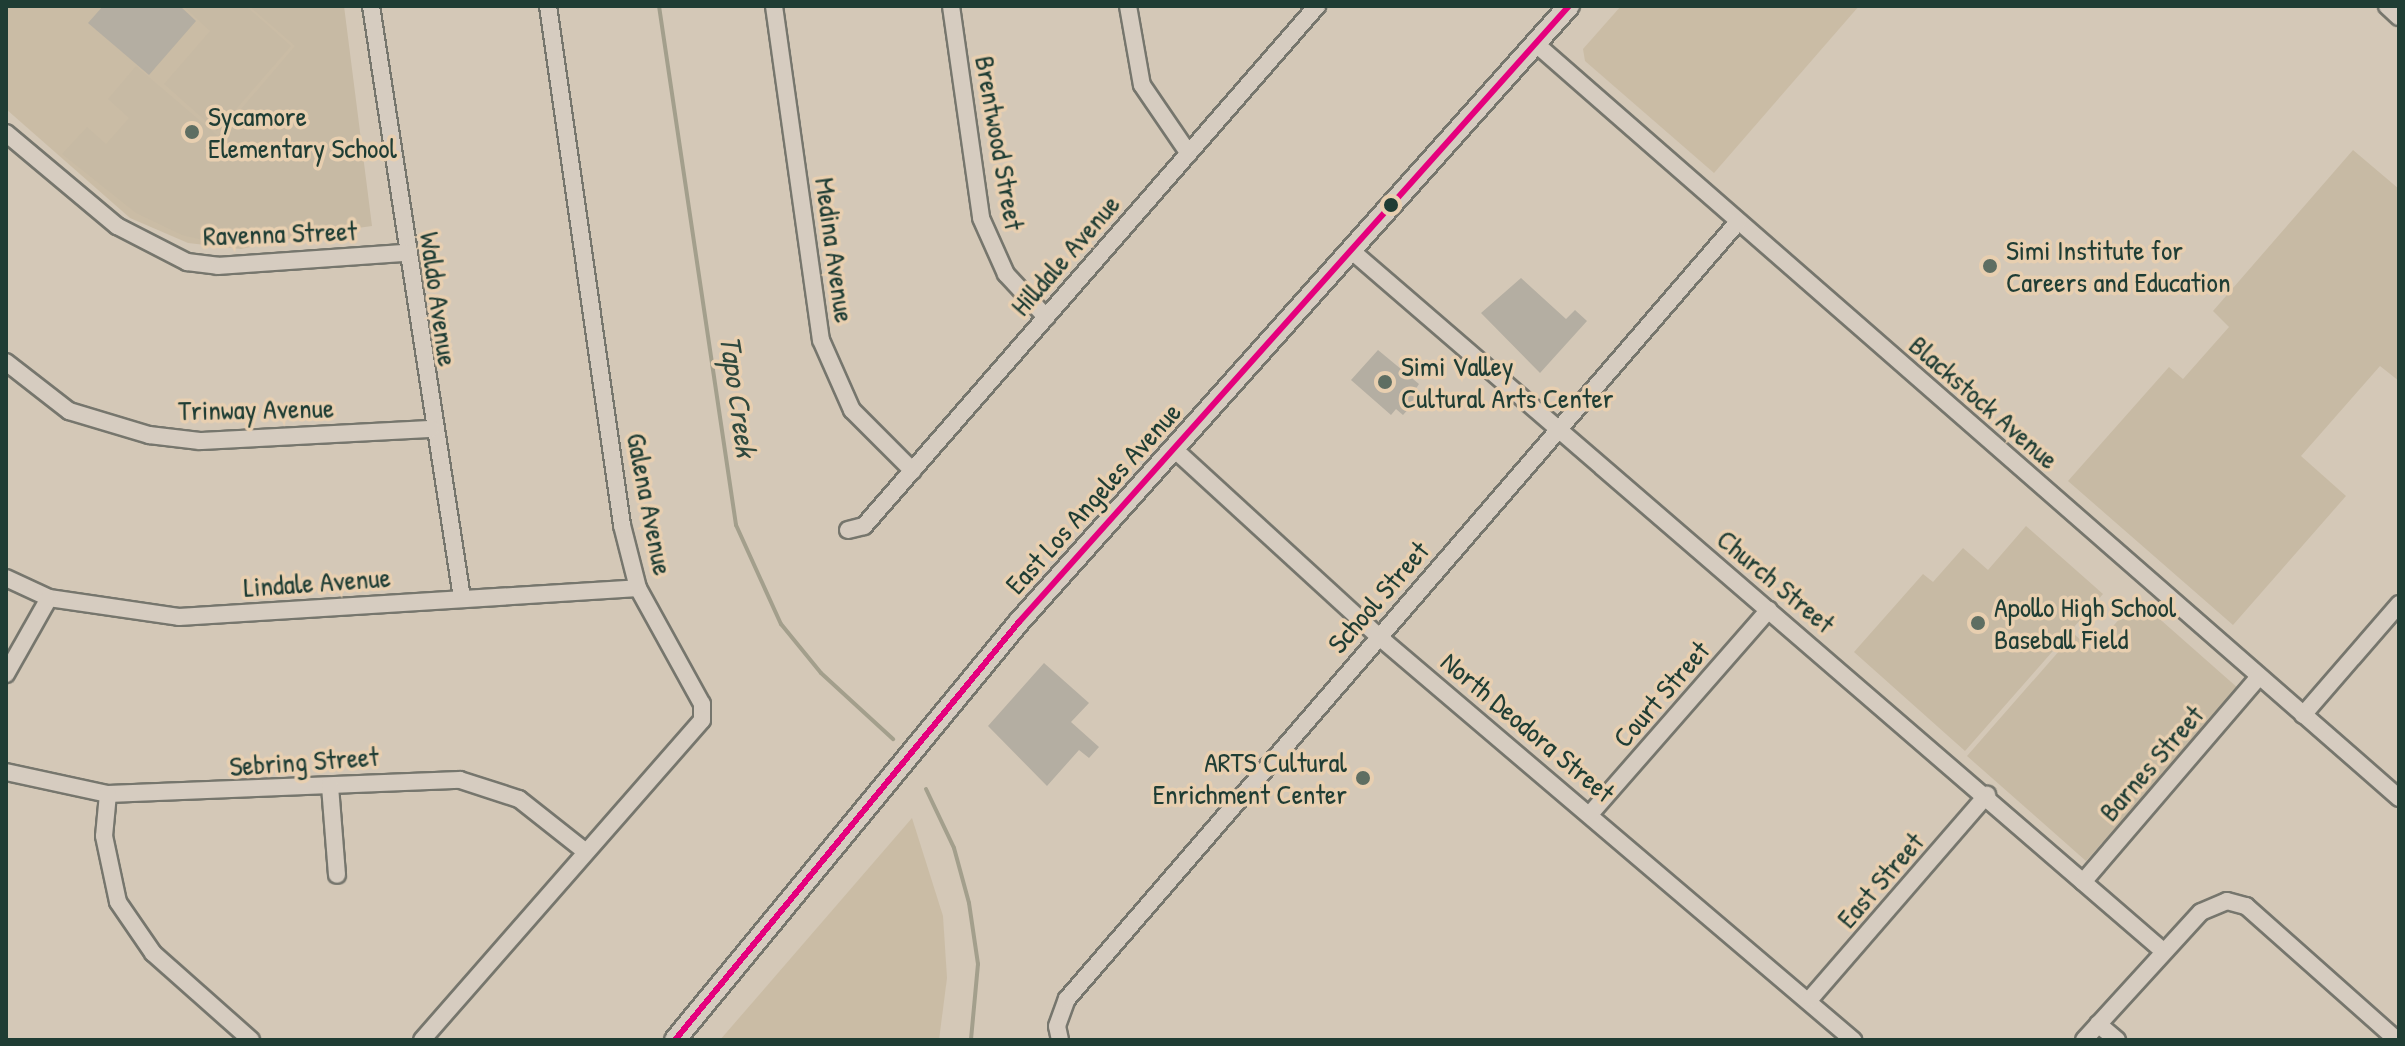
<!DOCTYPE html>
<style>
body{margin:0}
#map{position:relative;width:2405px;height:1046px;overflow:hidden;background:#d4c8b7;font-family:"Patrick Hand",sans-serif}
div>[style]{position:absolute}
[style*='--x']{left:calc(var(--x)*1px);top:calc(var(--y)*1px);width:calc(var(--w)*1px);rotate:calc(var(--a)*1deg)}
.built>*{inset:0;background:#cabca5}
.green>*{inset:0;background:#c7baa4}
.stream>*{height:4px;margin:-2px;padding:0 2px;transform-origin:2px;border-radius:2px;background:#a39f8c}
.building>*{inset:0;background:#b4aea2}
.roads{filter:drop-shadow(2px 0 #76766d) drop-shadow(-2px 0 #76766d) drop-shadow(0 2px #76766d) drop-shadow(0 -2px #76766d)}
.minor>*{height:16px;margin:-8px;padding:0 8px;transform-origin:8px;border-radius:8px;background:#d6ccc0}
.major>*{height:20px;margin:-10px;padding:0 10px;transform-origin:10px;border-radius:10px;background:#d6ccc0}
.bus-1>*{height:6px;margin:-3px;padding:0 3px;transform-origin:3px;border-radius:3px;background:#e5007d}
.dots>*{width:22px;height:22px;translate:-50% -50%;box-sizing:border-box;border:4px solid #e8cfb0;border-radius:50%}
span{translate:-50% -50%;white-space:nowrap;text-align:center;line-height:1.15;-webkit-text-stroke:7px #e8cfb0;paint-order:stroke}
.poi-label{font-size:28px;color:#1f3d34}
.left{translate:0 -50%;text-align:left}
.right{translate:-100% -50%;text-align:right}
.street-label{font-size:28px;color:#1f3d34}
.water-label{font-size:30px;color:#30493e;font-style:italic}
.frame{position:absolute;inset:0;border:8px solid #1f3d34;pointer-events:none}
</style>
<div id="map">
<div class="built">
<i style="clip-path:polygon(6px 6px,336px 6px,365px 223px,241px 249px,188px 243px,130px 218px,6px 109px)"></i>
<i style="clip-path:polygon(1621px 6px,1859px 6px,1714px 173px,1585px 61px,1583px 49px)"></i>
<i style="clip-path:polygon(912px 818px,943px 916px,947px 978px,939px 1040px,720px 1040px)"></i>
</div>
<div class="green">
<i style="clip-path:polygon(183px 6px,246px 6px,291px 46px,217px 131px,164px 84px,210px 31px)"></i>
<i style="clip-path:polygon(249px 6px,344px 6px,372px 226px,228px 246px,182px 235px,136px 213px,62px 154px,87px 127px,106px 144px,129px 118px,108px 99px,136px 66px,218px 136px,295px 46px)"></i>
<i style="clip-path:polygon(2353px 150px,2399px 189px,2399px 381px,2380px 366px,2301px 456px,2346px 496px,2233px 625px,2068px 481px,2169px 367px,2183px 379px,2229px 327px,2213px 311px)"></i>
<i style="clip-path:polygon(2026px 526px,2103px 594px,1965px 751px,1854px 652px,1923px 574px,1933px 582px,1963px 548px,1988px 570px)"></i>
<i style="clip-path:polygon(2137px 599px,2239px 689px,2086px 861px,1967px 756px,2074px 634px,2092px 650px)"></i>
</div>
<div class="stream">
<i style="--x:659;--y:6;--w:525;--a:81.56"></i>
<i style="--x:736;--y:525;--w:109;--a:65.6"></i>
<i style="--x:781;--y:624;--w:63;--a:50.8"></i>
<i style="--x:821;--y:673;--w:98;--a:42.5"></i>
<i style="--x:926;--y:789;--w:65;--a:64.6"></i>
<i style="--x:954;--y:848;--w:57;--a:74.7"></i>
<i style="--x:969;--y:903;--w:62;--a:81.6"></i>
<i style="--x:978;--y:964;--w:76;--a:95.3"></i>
</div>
<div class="building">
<i style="clip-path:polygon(103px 6px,180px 6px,196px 21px,149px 75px,88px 23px)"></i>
<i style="clip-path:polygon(1521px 278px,1566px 319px,1575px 310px,1587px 321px,1540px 373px,1481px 313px)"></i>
<i style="clip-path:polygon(1378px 350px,1419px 384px,1415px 390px,1421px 395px,1403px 415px,1396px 409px,1391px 415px,1351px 380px)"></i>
<i style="clip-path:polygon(1044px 663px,1089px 703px,1071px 722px,1099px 747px,1089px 758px,1079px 750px,1047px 786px,988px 726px)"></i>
</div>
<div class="roads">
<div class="minor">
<i style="--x:371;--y:6;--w:599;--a:81.26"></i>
<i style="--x:774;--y:6;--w:337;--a:82"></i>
<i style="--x:821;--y:340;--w:77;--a:66.1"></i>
<i style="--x:852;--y:410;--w:86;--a:45"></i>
<i style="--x:951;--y:6;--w:214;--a:81.9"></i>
<i style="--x:981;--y:218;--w:61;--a:65.9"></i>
<i style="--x:1006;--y:274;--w:59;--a:47.1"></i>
<i style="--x:1128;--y:6;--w:80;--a:80"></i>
<i style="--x:1142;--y:85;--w:83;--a:55.7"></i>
<i style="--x:2387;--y:6;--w:16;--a:43"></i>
<i style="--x:1536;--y:44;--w:1146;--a:41.14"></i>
<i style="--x:6;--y:133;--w:145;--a:40"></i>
<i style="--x:117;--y:226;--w:79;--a:27.2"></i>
<i style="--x:187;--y:262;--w:31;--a:7"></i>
<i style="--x:218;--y:266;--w:188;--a:-4"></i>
<i style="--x:1353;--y:252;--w:1070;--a:40.79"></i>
<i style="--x:6;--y:362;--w:80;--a:37.9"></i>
<i style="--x:69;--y:411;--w:84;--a:16.7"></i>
<i style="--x:149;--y:435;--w:51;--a:6.7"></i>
<i style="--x:200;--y:441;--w:231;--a:-3"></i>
<i style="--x:1173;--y:448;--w:278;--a:42.5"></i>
<i style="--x:1378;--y:636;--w:624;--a:40.38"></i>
<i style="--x:848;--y:530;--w:16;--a:-14"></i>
<i style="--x:864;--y:526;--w:690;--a:-48.94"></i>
<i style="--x:6;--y:578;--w:47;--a:24.9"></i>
<i style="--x:49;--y:598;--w:131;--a:8.3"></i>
<i style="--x:179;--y:617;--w:460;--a:-3.6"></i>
<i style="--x:6;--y:674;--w:87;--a:-60.5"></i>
<i style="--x:2303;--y:715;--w:147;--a:-49.1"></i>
<i style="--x:6;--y:772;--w:104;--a:12.2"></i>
<i style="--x:108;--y:794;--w:352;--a:-2.3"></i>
<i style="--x:460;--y:780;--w:62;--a:17.9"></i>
<i style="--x:519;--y:799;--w:85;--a:38.3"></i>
<i style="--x:330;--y:786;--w:89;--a:85.5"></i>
<i style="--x:108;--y:794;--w:42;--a:95.4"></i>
<i style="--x:104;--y:836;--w:67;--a:78"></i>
<i style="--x:118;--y:902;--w:62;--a:55.5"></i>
<i style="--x:153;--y:953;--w:131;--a:41.6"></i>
<i style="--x:1591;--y:813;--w:270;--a:-48.8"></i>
<i style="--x:2083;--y:882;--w:269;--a:-49.4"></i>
<i style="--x:1811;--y:998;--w:269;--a:-49.1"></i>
<i style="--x:2098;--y:1024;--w:25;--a:40"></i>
<i style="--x:422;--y:1040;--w:425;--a:-48.8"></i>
<i style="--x:702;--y:720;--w:16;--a:-90"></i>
<i style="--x:702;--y:704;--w:132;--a:-118.9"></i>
<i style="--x:638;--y:588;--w:65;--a:-104.3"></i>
<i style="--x:622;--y:525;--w:524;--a:-98.11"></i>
<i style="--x:1060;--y:1040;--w:14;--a:-102"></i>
<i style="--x:1057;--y:1026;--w:29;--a:-70"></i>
<i style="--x:1067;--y:999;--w:1027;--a:-49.19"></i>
<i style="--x:2084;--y:1040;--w:173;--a:-47.6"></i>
<i style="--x:2201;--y:912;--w:28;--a:-23"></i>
<i style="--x:2227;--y:901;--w:20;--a:15"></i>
<i style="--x:2246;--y:906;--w:202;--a:41.6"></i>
</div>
<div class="major">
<i style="--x:675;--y:1040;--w:541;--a:-50.55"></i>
<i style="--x:1019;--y:622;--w:826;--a:-48.24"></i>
</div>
</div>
<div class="bus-1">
<i style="--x:675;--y:1040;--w:541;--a:-50.55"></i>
<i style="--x:1019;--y:622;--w:826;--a:-48.24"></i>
</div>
<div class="dots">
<i style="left:192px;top:132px;background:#5e6e62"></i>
<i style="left:1391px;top:205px;background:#1f3d34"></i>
<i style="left:1990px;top:266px;background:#5e6e62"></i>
<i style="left:1385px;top:382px;background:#5e6e62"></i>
<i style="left:1978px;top:623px;background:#5e6e62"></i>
<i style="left:1363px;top:778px;background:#5e6e62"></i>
</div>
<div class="poi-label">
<span class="left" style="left:208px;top:132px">Sycamore<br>Elementary School</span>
<span class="left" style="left:2006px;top:266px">Simi Institute for<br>Careers and Education</span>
<span class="left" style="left:1401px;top:382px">Simi Valley<br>Cultural Arts Center</span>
<span class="left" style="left:1994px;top:623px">Apollo High School<br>Baseball Field</span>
<span class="right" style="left:1347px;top:778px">ARTS Cultural<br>Enrichment Center</span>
</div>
<div class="street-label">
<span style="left:1000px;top:143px;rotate:80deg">Brentwood Street</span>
<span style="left:280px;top:233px;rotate:-2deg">Ravenna Street</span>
<span style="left:835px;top:250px;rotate:82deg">Medina Avenue</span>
<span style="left:1065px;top:255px;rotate:-49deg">Hilldale Avenue</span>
<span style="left:439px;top:299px;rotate:82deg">Waldo Avenue</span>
<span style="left:1984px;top:402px;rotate:41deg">Blackstock Avenue</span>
<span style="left:256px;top:409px;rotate:-1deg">Trinway Avenue</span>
<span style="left:1093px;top:498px;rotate:-48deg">East Los Angeles Avenue</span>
<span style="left:650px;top:504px;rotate:79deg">Galena Avenue</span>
<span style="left:1776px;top:581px;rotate:40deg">Church Street</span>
<span style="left:317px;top:582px;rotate:-4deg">Lindale Avenue</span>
<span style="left:1378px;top:597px;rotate:-49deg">School Street</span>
<span style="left:1661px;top:694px;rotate:-49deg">Court Street</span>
<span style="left:1528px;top:727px;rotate:40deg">North Deodora Street</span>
<span style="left:304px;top:761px;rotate:-4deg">Sebring Street</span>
<span style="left:2151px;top:763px;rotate:-49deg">Barnes Street</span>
<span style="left:1880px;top:880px;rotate:-49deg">East Street</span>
</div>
<div class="water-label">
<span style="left:739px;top:396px;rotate:82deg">Tapo Creek</span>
</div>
<div class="frame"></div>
</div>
